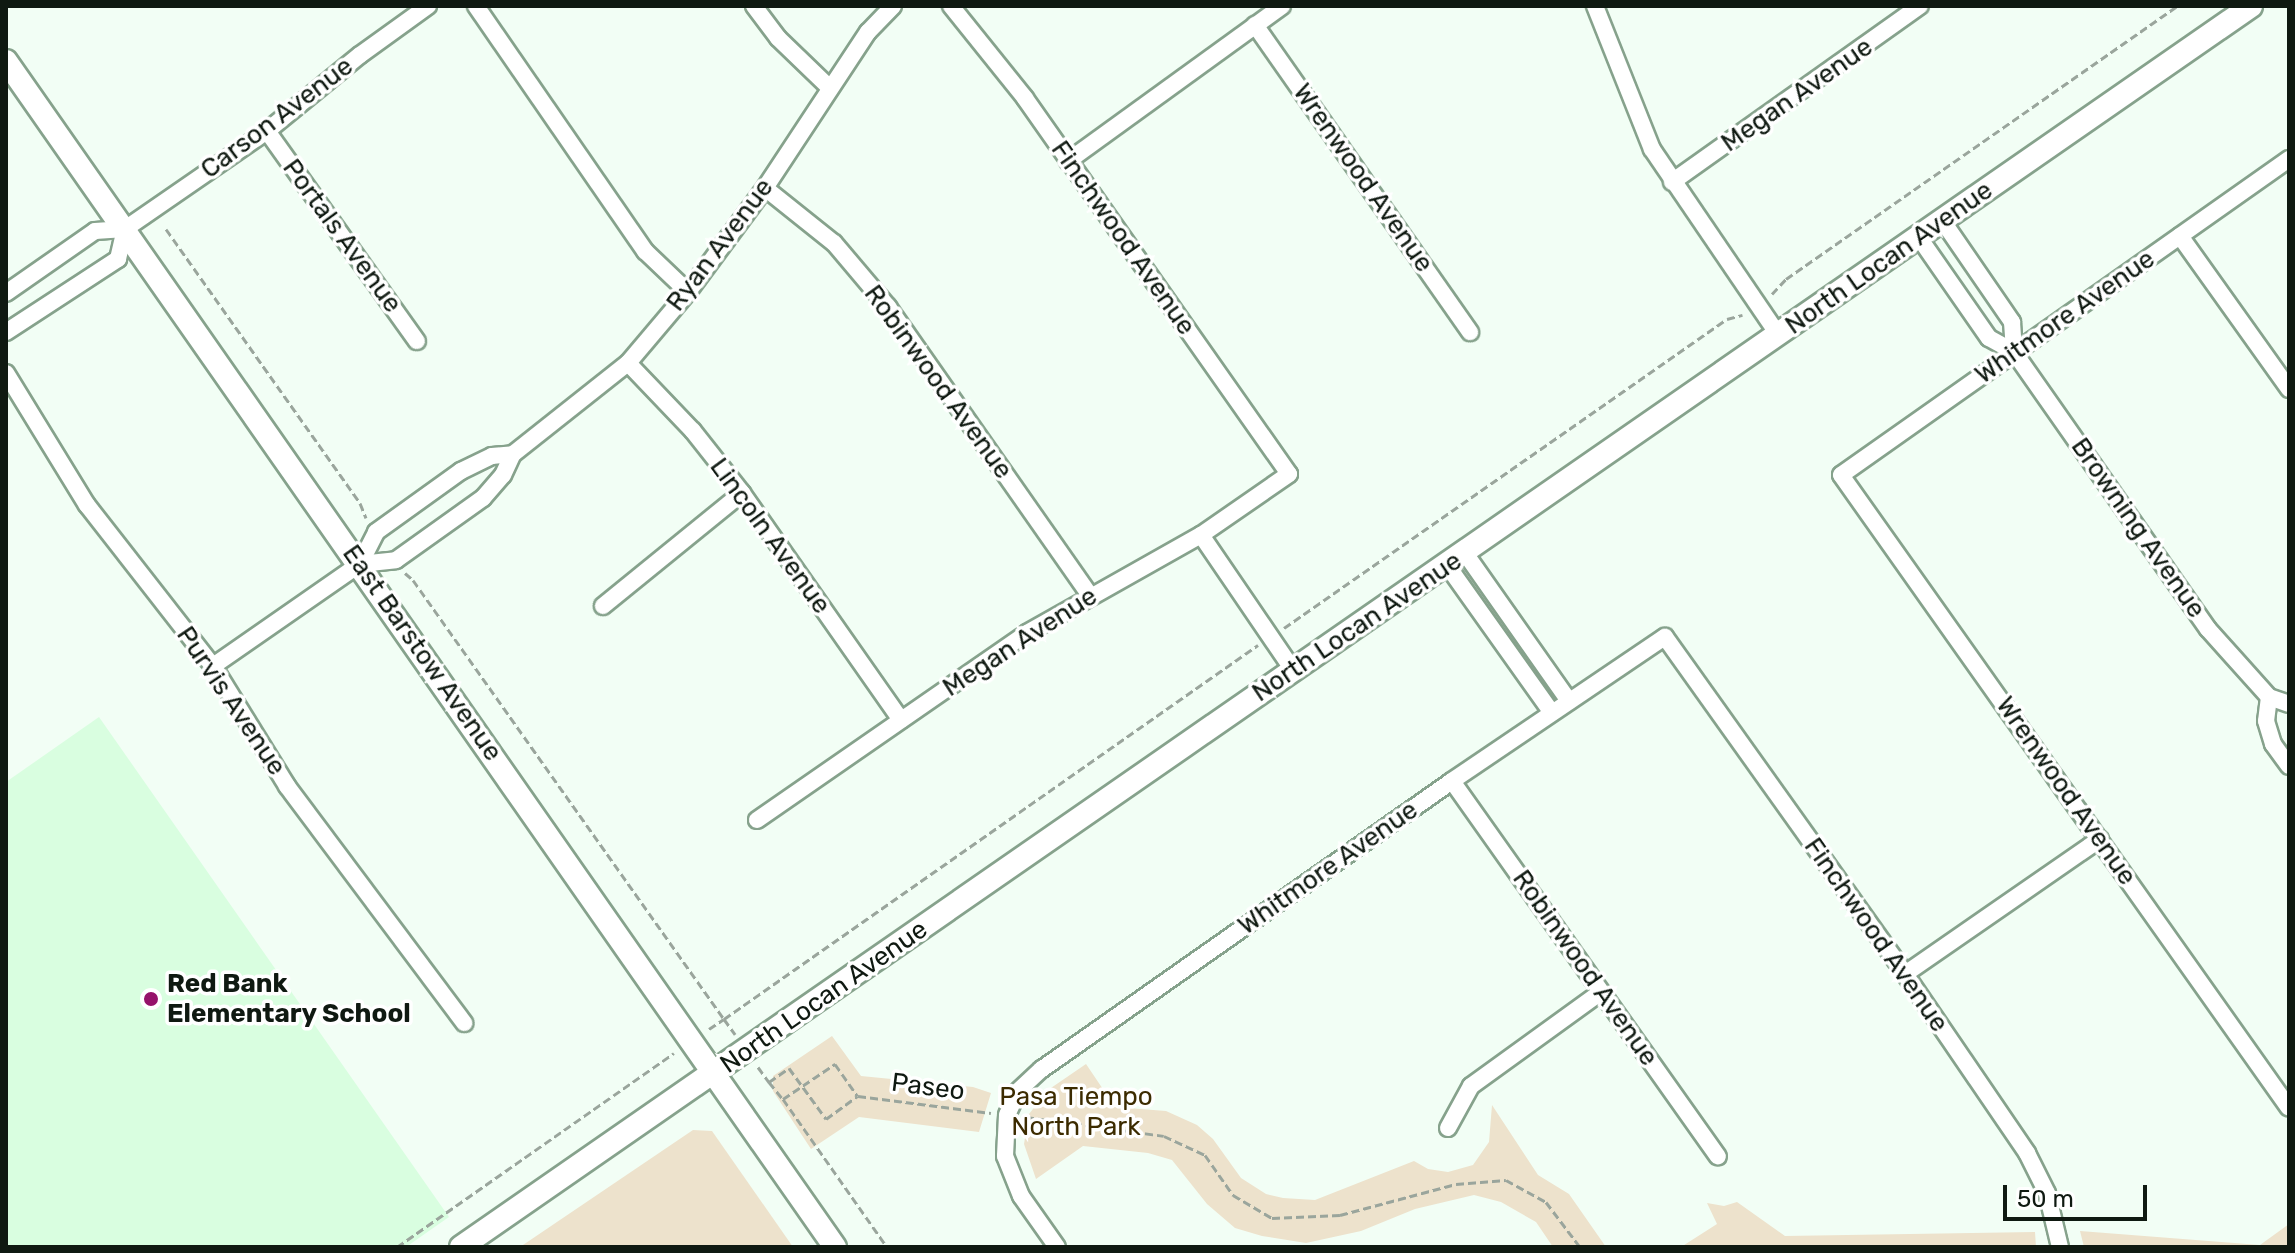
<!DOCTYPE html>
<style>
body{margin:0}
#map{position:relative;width:2295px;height:1253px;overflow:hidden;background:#f2fef5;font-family:Rubik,sans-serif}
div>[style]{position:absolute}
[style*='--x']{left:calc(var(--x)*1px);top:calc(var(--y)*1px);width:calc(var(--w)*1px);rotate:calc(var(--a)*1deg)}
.built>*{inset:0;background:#d9fee0}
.green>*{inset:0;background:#ede2cc}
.path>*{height:3px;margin-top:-1.5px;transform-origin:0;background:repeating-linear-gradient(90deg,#9aa59c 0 8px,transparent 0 12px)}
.roads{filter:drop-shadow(2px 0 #86a28c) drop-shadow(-2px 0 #86a28c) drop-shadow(0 2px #86a28c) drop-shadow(0 -2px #86a28c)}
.street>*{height:16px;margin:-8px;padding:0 8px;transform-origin:8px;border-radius:8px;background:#fff}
.secondary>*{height:22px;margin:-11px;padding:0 11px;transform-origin:11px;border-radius:11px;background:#fff}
.dots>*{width:22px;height:22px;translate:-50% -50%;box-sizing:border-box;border:4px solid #fff;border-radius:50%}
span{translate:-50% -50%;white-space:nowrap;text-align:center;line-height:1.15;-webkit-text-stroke:7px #fff;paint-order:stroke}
.street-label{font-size:26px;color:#0f1911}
.poi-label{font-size:26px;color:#0f1911;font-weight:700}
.left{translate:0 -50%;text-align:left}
.park-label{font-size:26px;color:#3c2b00}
.frame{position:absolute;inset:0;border:8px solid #0f1911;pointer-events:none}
.scale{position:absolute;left:2003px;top:1185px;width:144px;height:36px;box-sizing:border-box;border:4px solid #0f1911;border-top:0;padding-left:10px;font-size:24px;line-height:28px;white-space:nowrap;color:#0f1911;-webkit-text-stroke:6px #fff;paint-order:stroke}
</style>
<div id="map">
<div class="built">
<i style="clip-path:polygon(99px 717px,449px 1217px,406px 1247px,6px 1247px,6px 782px)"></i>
</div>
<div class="green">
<i style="clip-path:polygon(832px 1036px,861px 1076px,973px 1087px,991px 1093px,979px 1132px,859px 1117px,811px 1149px,773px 1091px,773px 1076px)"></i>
<i style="clip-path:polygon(1086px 1064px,1115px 1107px,1166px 1111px,1197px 1125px,1213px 1139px,1241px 1178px,1266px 1194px,1283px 1198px,1315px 1200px,1414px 1161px,1428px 1169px,1448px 1172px,1473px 1165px,1489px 1142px,1492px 1105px,1538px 1175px,1569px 1194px,1606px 1247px,1553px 1247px,1536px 1222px,1501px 1202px,1474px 1195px,1415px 1209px,1361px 1231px,1306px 1243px,1262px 1236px,1235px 1228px,1207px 1204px,1172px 1160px,1148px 1153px,1083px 1146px,1036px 1179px,1024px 1144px,1029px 1114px,1048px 1090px)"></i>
<i style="clip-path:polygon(693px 1130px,712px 1131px,793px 1247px,520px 1247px)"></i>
<i style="clip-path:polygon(1737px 1202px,1785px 1236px,2035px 1232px,2036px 1247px,1681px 1247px,1717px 1224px,1707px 1203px,1724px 1206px)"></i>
<i style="clip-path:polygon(2289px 1224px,2289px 1247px,2084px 1247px,2080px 1231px,2260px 1245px)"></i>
</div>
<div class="path">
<i style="--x:166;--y:229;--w:336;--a:54.7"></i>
<i style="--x:360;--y:503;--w:16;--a:68"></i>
<i style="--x:1772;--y:294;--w:21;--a:-47"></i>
<i style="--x:1786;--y:279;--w:477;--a:-34.9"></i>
<i style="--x:405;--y:573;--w:11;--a:41"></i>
<i style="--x:413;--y:580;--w:538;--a:54.69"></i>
<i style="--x:724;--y:1019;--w:652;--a:-35.01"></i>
<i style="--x:1284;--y:628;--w:540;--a:-34.9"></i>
<i style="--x:1727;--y:319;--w:16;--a:-15"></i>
<i style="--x:709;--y:1029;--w:18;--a:-34"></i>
<i style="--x:724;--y:1019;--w:19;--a:54"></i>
<i style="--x:758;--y:1067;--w:19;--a:54"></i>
<i style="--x:769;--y:1082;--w:24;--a:-35"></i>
<i style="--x:789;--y:1068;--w:63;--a:54"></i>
<i style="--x:826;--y:1119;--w:39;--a:-36"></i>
<i style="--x:858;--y:1096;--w:134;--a:7.3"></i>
<i style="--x:769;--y:1082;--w:22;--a:51"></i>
<i style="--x:783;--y:1099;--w:63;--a:-33.9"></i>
<i style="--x:835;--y:1064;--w:39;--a:55"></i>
<i style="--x:783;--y:1099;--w:181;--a:54.9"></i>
<i style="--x:1026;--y:1117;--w:139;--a:7.8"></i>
<i style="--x:1164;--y:1136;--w:45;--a:24.9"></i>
<i style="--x:1205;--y:1155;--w:49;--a:55"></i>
<i style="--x:1233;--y:1195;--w:45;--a:30.5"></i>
<i style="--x:1272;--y:1218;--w:68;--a:-2.5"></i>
<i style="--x:1340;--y:1215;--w:120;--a:-15"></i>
<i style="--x:1456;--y:1184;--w:50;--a:-4.6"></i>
<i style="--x:1506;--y:1180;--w:46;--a:28.8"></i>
<i style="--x:1546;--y:1202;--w:56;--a:52.9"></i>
<i style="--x:397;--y:1247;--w:338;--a:-35"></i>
<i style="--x:2093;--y:1247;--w:30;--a:0"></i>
<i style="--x:2285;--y:1247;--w:4;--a:-27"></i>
</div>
<div class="roads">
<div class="street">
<i style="--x:476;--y:6;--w:298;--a:55.4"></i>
<i style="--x:645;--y:251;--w:59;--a:43.6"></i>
<i style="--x:754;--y:6;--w:40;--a:53"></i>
<i style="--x:778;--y:38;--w:72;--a:43.9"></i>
<i style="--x:1595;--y:6;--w:154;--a:68.3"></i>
<i style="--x:1652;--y:149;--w:226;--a:55.8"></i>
<i style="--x:1255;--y:25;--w:375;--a:55"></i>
<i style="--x:267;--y:131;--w:258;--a:54.5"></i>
<i style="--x:2289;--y:159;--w:548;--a:144.8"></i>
<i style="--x:1841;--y:475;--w:775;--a:54.71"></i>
<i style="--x:1068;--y:161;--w:264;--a:-35.9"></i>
<i style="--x:1672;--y:182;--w:304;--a:-35.4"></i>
<i style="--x:765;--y:188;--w:88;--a:38.6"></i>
<i style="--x:834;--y:243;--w:84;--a:49.8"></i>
<i style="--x:888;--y:307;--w:352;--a:55"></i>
<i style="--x:1942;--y:220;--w:124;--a:55.5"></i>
<i style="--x:2012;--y:322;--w:30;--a:86"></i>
<i style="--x:1918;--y:236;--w:124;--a:55.2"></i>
<i style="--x:1989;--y:338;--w:29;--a:29"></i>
<i style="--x:2014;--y:352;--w:338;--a:55"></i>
<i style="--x:2208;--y:629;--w:91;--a:48.1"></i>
<i style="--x:2269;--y:697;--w:21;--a:19"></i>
<i style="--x:2180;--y:236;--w:188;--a:54.5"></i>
<i style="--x:6;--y:293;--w:108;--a:-34.9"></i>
<i style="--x:95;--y:231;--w:30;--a:-4"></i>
<i style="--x:125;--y:229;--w:173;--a:-34.6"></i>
<i style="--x:267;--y:131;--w:120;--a:-39.3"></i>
<i style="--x:360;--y:55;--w:84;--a:-35.8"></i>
<i style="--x:6;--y:332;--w:134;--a:-33.1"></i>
<i style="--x:118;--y:259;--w:31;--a:-77"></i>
<i style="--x:628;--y:363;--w:94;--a:46.3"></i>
<i style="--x:693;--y:431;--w:79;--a:51.7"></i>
<i style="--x:742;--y:493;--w:277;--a:55"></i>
<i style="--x:6;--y:373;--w:155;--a:58.5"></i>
<i style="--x:87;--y:505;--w:204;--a:52"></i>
<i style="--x:213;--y:666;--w:141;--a:58.3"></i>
<i style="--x:287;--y:786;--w:296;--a:53.2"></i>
<i style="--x:1201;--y:535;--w:163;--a:55.7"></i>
<i style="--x:1465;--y:553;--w:181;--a:54.9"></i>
<i style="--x:360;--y:564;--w:36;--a:-6"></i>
<i style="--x:396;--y:560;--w:107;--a:-35.5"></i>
<i style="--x:483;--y:498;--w:30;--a:-49"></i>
<i style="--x:503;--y:475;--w:23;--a:-65"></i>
<i style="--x:513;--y:454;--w:147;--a:-38.4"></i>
<i style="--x:628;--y:363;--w:93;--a:-49.8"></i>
<i style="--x:688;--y:292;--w:129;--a:-53.5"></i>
<i style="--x:765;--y:188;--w:187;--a:-56.6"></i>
<i style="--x:868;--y:32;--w:36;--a:-46"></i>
<i style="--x:1447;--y:565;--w:181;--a:54.6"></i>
<i style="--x:603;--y:606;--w:179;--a:-39.1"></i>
<i style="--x:213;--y:666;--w:179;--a:-34.8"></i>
<i style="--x:360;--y:564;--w:36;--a:-63"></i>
<i style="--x:376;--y:532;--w:105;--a:-35.7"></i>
<i style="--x:461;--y:471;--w:34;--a:-26"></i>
<i style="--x:492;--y:456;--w:21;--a:-5"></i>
<i style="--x:2269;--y:697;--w:24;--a:97"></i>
<i style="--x:2266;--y:721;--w:24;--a:73"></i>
<i style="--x:2273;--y:744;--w:27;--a:54"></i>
<i style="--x:1452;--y:781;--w:460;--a:54.7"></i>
<i style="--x:757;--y:820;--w:328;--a:-34.7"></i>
<i style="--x:1027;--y:633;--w:200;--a:-29.4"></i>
<i style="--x:1201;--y:535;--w:107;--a:-34.7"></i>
<i style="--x:1289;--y:474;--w:459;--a:-125.1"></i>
<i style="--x:1025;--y:98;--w:118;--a:-128.8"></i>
<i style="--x:1905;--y:974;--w:237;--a:-34.7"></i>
<i style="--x:1448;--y:1128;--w:48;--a:-61.3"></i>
<i style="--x:1471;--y:1086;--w:160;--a:-35.9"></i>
<i style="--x:1057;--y:1247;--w:62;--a:-125.2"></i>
<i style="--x:1021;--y:1196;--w:43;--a:-111.8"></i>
<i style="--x:1005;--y:1156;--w:41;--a:-87.2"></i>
<i style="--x:1007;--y:1115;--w:26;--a:-65"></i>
<i style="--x:1018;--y:1091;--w:33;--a:-43"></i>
<i style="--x:1042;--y:1069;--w:501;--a:-35.09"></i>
<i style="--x:1452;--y:781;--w:257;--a:-34.1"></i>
<i style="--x:1665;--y:637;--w:414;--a:54.5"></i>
<i style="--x:1905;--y:974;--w:217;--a:55.7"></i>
<i style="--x:2027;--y:1153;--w:45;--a:63.4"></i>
<i style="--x:2047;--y:1193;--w:56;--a:76.5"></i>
</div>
<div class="secondary">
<i style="--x:6;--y:61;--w:1447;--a:55.05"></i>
<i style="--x:461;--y:1247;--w:2178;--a:-34.73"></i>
</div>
</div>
<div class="dots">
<i style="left:151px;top:999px;background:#95126a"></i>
</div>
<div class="street-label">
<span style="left:1797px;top:95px;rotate:-35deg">Megan Avenue</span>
<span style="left:277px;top:118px;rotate:-37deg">Carson Avenue</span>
<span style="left:1363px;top:178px;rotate:55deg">Wrenwood Avenue</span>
<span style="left:342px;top:236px;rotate:54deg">Portals Avenue</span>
<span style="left:1123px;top:238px;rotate:55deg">Finchwood Avenue</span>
<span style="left:720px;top:245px;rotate:-53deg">Ryan Avenue</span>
<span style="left:1889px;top:258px;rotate:-35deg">North Locan Avenue</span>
<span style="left:2065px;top:317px;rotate:-35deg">Whitmore Avenue</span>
<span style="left:938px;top:382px;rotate:54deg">Robinwood Avenue</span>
<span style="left:2138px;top:528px;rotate:55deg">Browning Avenue</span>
<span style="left:770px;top:536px;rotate:54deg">Lincoln Avenue</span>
<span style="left:1357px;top:627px;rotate:-34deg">North Locan Avenue</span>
<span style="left:1020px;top:642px;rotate:-33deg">Megan Avenue</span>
<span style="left:422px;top:653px;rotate:55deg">East Barstow Avenue</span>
<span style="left:231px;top:701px;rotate:56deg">Purvis Avenue</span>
<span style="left:2066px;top:791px;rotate:55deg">Wrenwood Avenue</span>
<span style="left:1328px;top:868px;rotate:-35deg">Whitmore Avenue</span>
<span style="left:1876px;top:935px;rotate:55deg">Finchwood Avenue</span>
<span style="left:1585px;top:968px;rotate:55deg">Robinwood Avenue</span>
<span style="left:824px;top:997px;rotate:-35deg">North Locan Avenue</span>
<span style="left:928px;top:1087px;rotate:7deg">Paseo</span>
</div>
<div class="poi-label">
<span class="left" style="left:167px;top:999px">Red Bank<br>Elementary School</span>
</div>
<div class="park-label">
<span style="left:1076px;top:1112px">Pasa Tiempo<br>North Park</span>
</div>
<div class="frame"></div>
<div class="scale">50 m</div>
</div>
